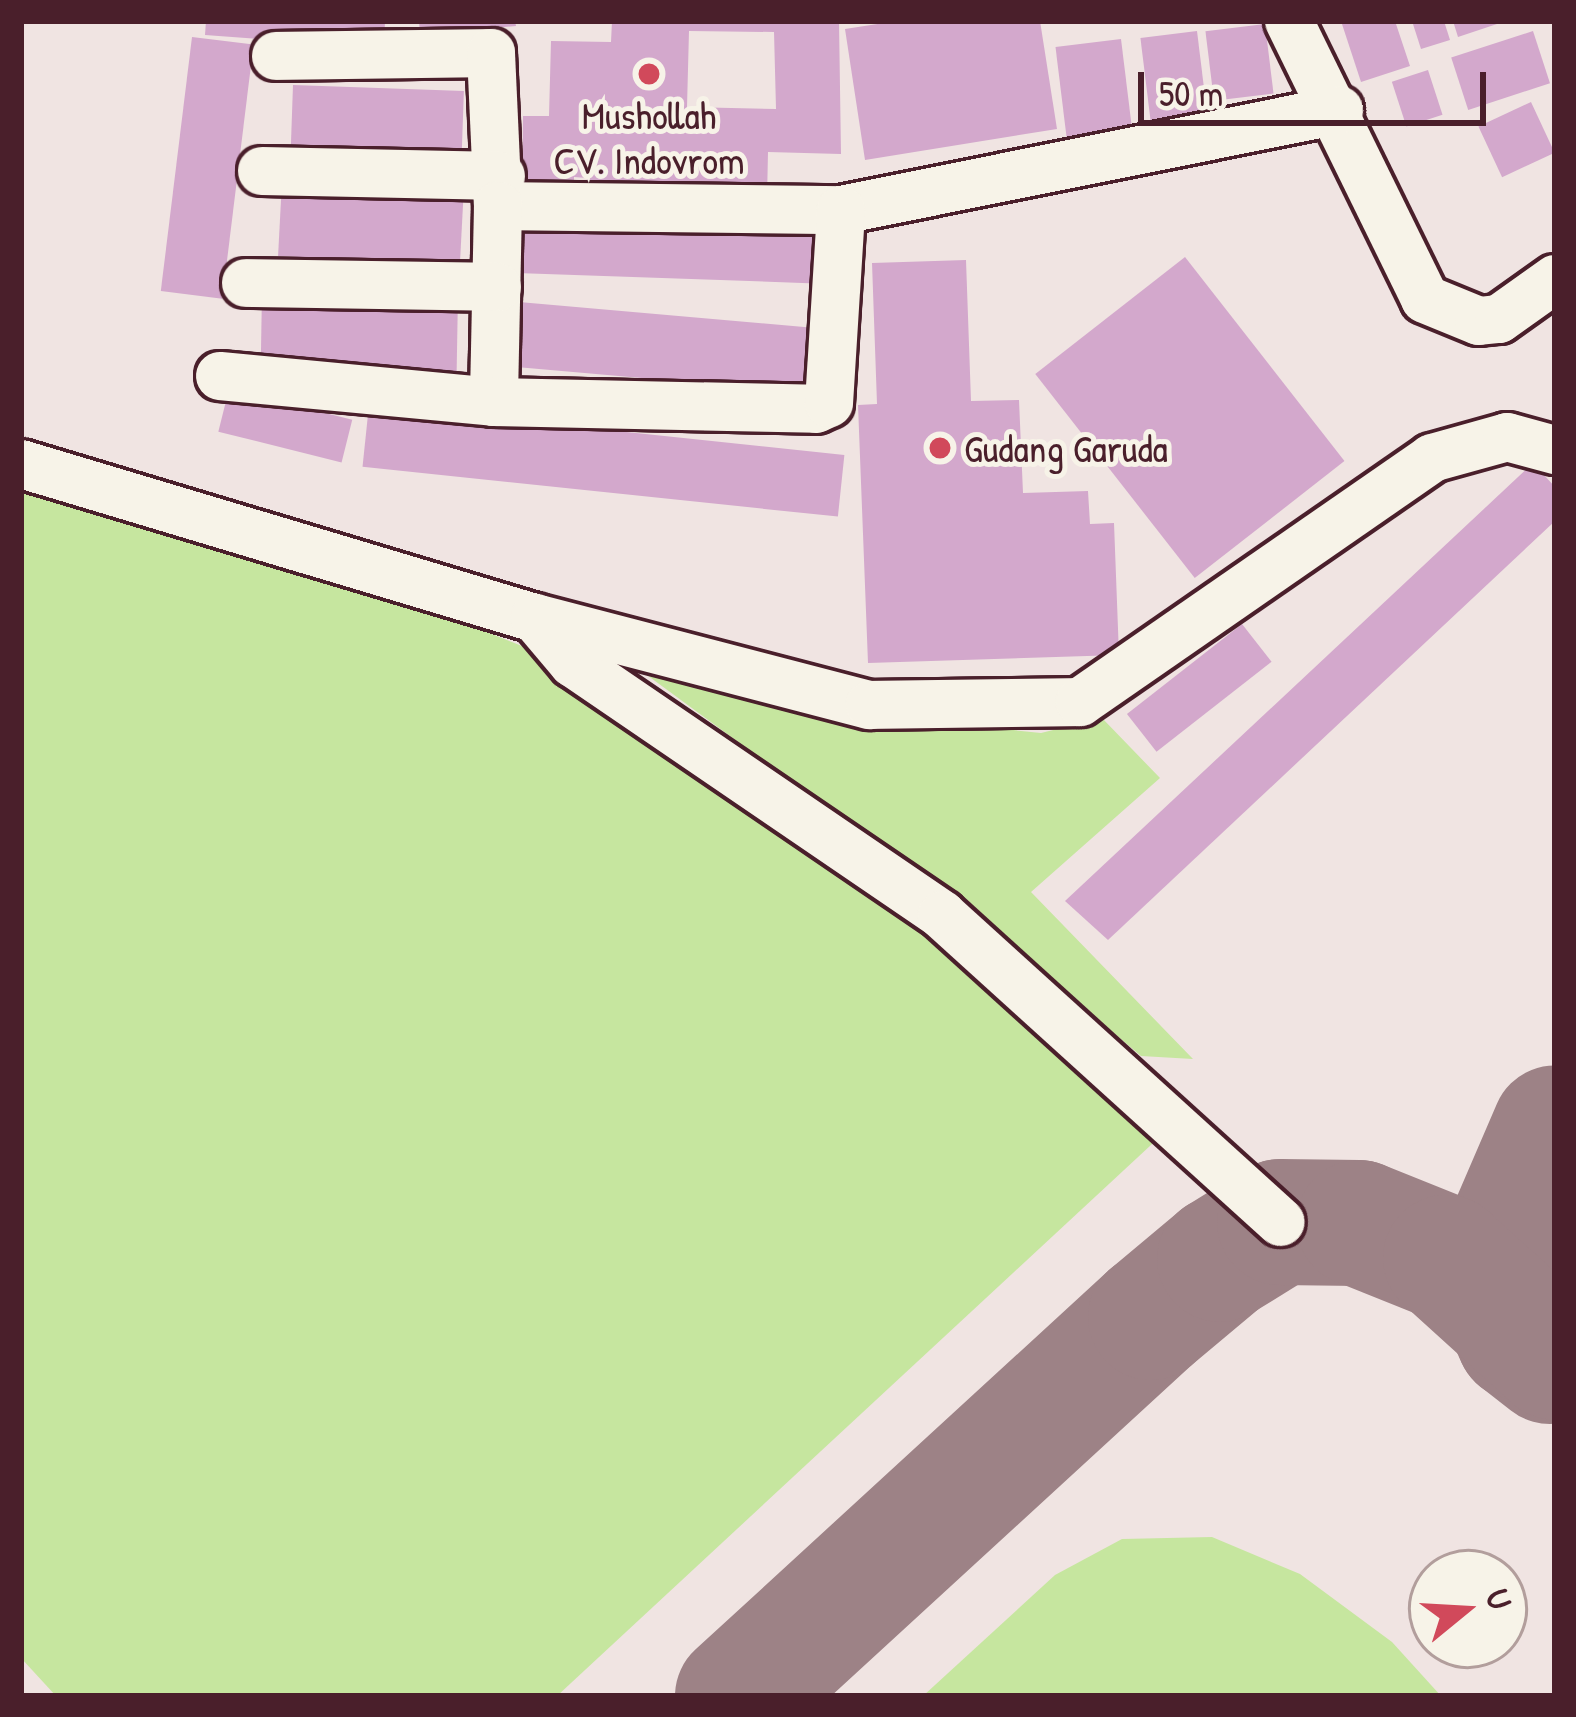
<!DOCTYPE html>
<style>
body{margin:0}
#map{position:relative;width:1576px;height:1717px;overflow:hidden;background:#f0e4e2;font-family:"Patrick Hand",sans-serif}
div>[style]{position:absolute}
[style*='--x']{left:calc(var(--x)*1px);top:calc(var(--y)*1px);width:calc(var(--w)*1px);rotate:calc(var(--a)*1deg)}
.green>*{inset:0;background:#c6e69f}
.taxiway>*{height:126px;margin:-63px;padding:0 63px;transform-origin:63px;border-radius:63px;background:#9d8286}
.building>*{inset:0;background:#d3a8cc;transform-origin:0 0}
.roads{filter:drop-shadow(3px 0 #4a1f2b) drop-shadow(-3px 0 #4a1f2b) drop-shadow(0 3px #4a1f2b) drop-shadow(0 -3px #4a1f2b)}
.minor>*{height:48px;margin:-24px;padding:0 24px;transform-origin:24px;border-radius:24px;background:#f7f3e8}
.dots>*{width:33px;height:33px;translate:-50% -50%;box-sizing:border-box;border:6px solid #f7f3e8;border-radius:50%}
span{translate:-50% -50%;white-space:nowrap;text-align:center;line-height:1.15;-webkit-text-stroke:10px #f7f3e8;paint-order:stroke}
.poi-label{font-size:39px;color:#4a1f2b}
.left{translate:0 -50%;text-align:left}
.frame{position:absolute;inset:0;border:24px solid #4a1f2b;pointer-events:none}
.north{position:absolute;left:1408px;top:1549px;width:120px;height:120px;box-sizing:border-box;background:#f7f3e8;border:3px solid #b29e9c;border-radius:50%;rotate:72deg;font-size:33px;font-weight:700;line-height:48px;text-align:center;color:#4a1f2b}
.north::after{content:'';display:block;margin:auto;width:42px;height:54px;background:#d1495b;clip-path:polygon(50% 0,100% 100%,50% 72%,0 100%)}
.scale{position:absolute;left:1138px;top:72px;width:348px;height:54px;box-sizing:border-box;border:6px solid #4a1f2b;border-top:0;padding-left:15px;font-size:36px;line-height:42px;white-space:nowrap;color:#4a1f2b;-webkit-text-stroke:9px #f7f3e8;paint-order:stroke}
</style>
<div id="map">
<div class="green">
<i style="clip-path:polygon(21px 483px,421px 606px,565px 663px,942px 936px,1165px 1132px,557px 1696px,56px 1696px,21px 1658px)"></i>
<i style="clip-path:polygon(636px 667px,860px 714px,1041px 733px,1102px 718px,1160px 778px,1031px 892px,1193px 1059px,1141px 1056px,979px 919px)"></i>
<i style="clip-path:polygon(1212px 1537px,1300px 1574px,1392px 1642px,1441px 1696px,923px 1696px,1055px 1575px,1122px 1539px)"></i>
</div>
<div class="taxiway">
<i style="--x:1550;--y:1361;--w:39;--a:-142"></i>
<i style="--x:1519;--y:1337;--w:24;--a:-114"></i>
<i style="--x:1509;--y:1315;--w:80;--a:-90"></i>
<i style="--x:1509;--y:1235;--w:116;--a:-66.7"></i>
<i style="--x:738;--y:1696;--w:561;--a:-42.54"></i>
<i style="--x:1151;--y:1317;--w:90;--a:-40"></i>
<i style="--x:1220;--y:1259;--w:70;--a:-31.7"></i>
<i style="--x:1280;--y:1222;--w:79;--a:0.7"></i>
<i style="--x:1359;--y:1223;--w:94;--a:21.9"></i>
<i style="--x:1446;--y:1258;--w:147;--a:42.2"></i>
</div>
<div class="building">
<i style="clip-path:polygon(206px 21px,385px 21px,384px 48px,205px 35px)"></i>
<i style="clip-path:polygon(419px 21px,515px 21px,516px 26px,420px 34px)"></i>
<i style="clip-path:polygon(evenodd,612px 21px,839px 21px,841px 154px,768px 152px,767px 199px,586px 196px,587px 178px,574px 177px,574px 195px,522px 194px,523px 116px,549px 116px,551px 41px,611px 42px,612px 21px,689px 31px,774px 32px,776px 109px,687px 107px,689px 31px)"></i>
<i style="clip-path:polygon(897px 21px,1040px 21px,1057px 129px,865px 160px,845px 29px)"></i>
<i style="clip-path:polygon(1341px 21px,1395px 21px,1410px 66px,1361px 82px)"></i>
<i style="clip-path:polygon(1412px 21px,1444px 21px,1450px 40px,1421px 49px)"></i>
<i style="clip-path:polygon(1453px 21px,1503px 21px,1503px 22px,1458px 37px)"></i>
<i style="left:1265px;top:24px;width:70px;height:60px;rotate:83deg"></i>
<i style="left:1197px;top:31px;width:98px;height:57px;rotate:83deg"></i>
<i style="left:1533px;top:31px;width:55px;height:86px;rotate:72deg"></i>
<i style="left:192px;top:37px;width:62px;height:256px;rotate:7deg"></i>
<i style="left:1121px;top:39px;width:104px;height:66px;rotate:83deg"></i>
<i style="left:1428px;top:70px;width:47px;height:38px;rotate:72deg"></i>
<i style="left:293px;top:85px;width:171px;height:71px;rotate:2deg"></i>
<i style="left:1531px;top:102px;width:56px;height:58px;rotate:65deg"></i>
<i style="left:282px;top:181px;width:182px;height:75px;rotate:3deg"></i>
<i style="left:518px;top:224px;width:313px;height:49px;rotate:2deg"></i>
<i style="left:1185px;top:257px;width:259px;height:190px;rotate:52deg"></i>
<i style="clip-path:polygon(966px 260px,971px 401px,1019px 400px,1023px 493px,1088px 491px,1090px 524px,1114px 523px,1119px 655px,868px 663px,858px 405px,877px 404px,872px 263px)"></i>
<i style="left:262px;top:292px;width:196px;height:76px;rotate:1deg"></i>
<i style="left:519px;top:302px;width:306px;height:65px;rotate:5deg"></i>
<i style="left:229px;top:389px;width:127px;height:44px;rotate:14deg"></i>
<i style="left:369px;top:405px;width:478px;height:62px;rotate:6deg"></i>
<i style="clip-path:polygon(1533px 463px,1555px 487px,1555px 521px,1108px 940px,1065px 901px)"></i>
<i style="left:1242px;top:624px;width:48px;height:146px;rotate:52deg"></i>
</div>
<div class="roads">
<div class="minor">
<i style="--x:1289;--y:21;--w:309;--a:63.9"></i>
<i style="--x:1425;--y:299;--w:58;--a:22.2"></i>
<i style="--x:1479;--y:321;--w:20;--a:-6"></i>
<i style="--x:1499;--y:319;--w:69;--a:-35.5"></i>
<i style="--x:276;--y:56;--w:215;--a:-0.8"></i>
<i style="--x:491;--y:53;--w:153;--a:87.4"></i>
<i style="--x:498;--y:206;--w:343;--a:0.7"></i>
<i style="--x:841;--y:210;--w:508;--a:-11.35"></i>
<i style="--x:262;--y:171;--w:239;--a:1.2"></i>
<i style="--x:498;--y:206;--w:196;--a:91.2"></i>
<i style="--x:494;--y:402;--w:322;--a:1.2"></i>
<i style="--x:816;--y:409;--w:14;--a:-25"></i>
<i style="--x:829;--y:403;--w:193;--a:-86.4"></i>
<i style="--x:246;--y:283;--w:251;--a:0.9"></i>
<i style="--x:220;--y:376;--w:275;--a:5.4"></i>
<i style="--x:21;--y:464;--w:537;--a:16.68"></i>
<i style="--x:535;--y:618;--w:59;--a:49.8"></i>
<i style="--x:573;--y:663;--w:447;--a:34.3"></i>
<i style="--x:942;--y:915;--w:457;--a:42.2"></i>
<i style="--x:535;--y:618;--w:346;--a:14.6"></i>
<i style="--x:870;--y:705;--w:210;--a:-0.8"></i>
<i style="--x:1080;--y:702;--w:428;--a:-34.7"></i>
<i style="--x:1432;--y:458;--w:78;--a:-15.6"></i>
<i style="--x:1507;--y:437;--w:50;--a:15.2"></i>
</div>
</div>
<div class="dots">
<i style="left:649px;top:74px;background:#d1495b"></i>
<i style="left:940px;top:448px;background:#d1495b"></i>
</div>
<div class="poi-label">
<span style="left:649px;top:138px">Mushollah<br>CV. Indovrom</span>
<span class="left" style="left:964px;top:448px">Gudang Garuda</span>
</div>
<div class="frame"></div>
<div class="north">U</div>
<div class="scale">50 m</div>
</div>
